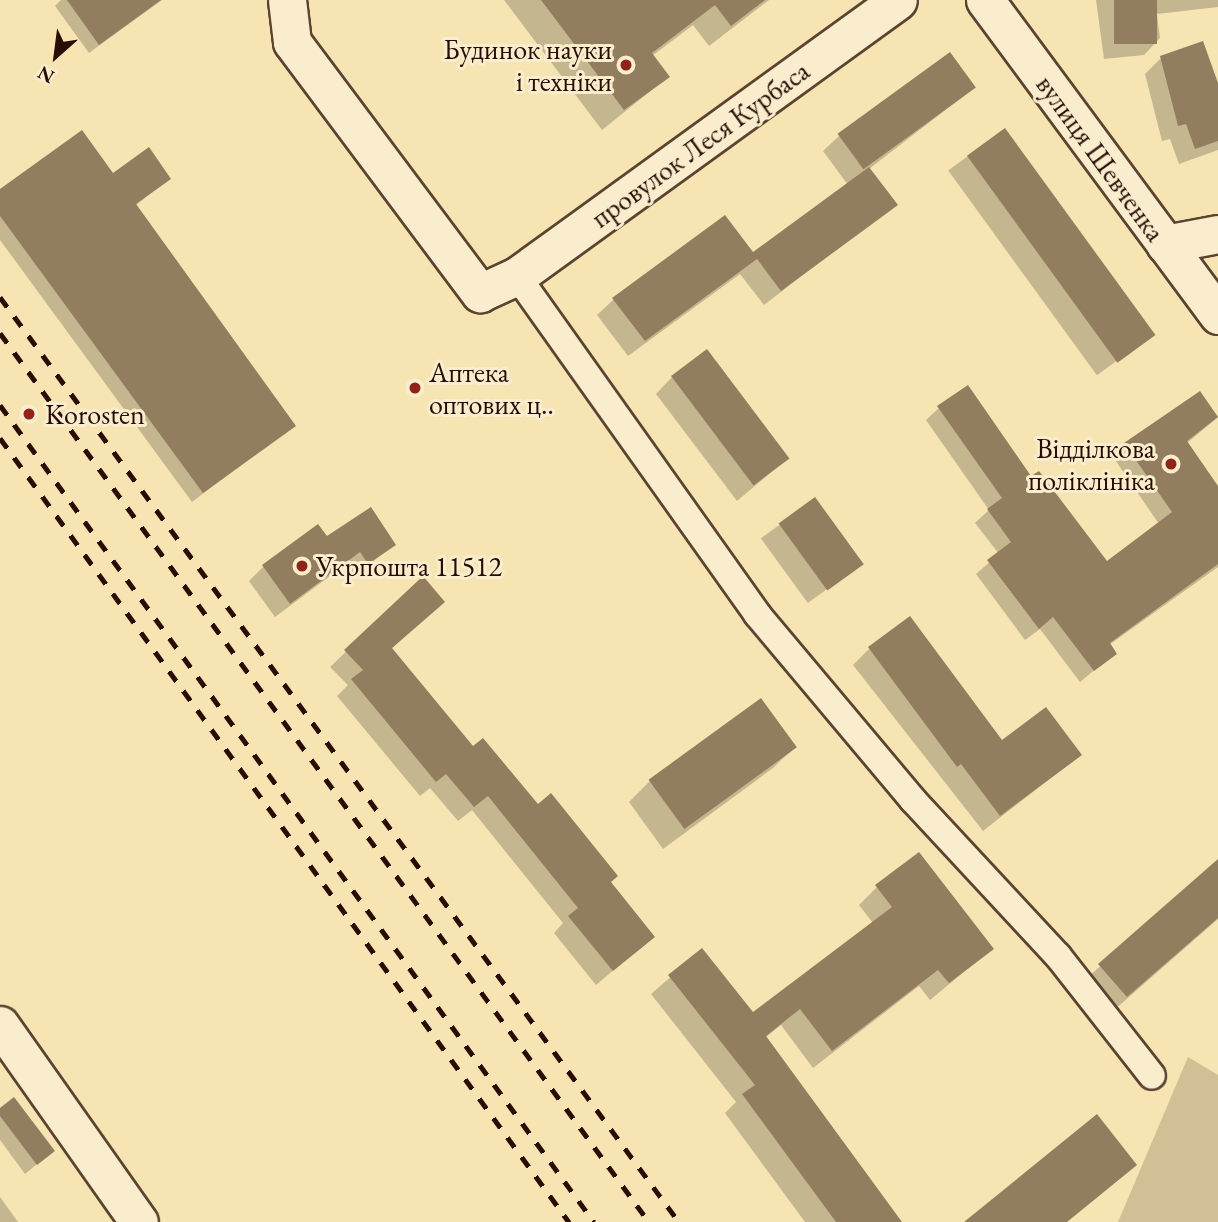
<!DOCTYPE html>
<meta charset="utf-8">
<style>
body{margin:0}
#map{position:relative;width:1218px;height:1222px;overflow:hidden;background:#f6e4b3;font-family:"EB Garamond",serif}
div>[style]{position:absolute}
[style*='--x']{left:calc(var(--x)*1px);top:calc(var(--y)*1px);width:calc(var(--w)*1px);rotate:calc(var(--a)*1deg)}
.green>*{inset:0;background:#d3bf95}
.shadow>*{inset:0;background:#0003;transform-origin:0 0}
.building>*{inset:0;background:#937d5f;transform-origin:0 0}
.roads{filter:drop-shadow(2px 0 #5c4330) drop-shadow(-2px 0 #5c4330) drop-shadow(0 2px #5c4330) drop-shadow(0 -2px #5c4330)}
.street>*{height:26px;margin:-13px;padding:0 13px;transform-origin:13px;border-radius:13px;background:#f9edce}
.secondary>*{height:37px;margin:-18.5px;padding:0 18.5px;transform-origin:18.5px;border-radius:18.5px;background:#f9edce}
.rail>*{height:5px;margin-top:-2.5px;transform-origin:0;background:repeating-linear-gradient(90deg,#280d04 0 12px,transparent 0 24px)}
.dots>*{width:19px;height:19px;translate:-50% -50%;box-sizing:border-box;border:4px solid #f9edce;border-radius:50%}
span{translate:-50% -50%;white-space:nowrap;text-align:center;line-height:1.15;-webkit-text-stroke:6px #f9edce;paint-order:stroke}
.poi-label{font-size:28px;color:#280d04}
.right{translate:-100% -50%;text-align:right}
.left{translate:0 -50%;text-align:left}
.street-label{font-size:28px;color:#280d04}
.north{position:absolute;left:21px;top:21px;width:70px;height:70px;-webkit-text-stroke:5px #f9edce;paint-order:stroke;rotate:208deg;font-size:19px;font-weight:700;line-height:28px;text-align:center;color:#280d04}
.north::after{content:'';display:block;margin:auto;width:24px;height:32px;background:#280d04;clip-path:polygon(50% 0,100% 100%,50% 72%,0 100%)}
</style>
<div id="map">
<div class="green">
<i style="clip-path:polygon(1188px 1057px,1218px 1075px,1218px 1222px,1118px 1222px)"></i>
</div>
<div class="shadow">
<i style="clip-path:polygon(61px 0,162px 0,89px 53px,55px 6px)"></i>
<i style="clip-path:polygon(504px 0,769px 0,709px 46px,693px 25px,652px 56px,668px 77px,602px 130px)"></i>
<i style="clip-path:polygon(1096px 0,1218px 0,1218px 7px,1157px 14px,1160px 38px,1144px 55px,1104px 59px)"></i>
<i style="clip-path:polygon(1161px 58px,1218px 89px,1218px 150px,1179px 164px,1170px 139px,1162px 141px,1145px 74px)"></i>
<i style="clip-path:polygon(974px 88px,869px 169px,895px 204px,764px 305px,740px 274px,628px 356px,597px 315px,614px 299px,752px 255px,848px 185px,823px 151px,840px 135px)"></i>
<i style="left:1004px;top:130px;width:253px;height:69px;rotate:54deg"></i>
<i style="clip-path:polygon(113px 176px,169px 178px,135px 206px,294px 425px,192px 502px,0 240px,0 191px)"></i>
<i style="clip-path:polygon(672px 377px,787px 459px,737px 501px,656px 394px)"></i>
<i style="clip-path:polygon(1200px 393px,1217px 418px,1187px 443px,1218px 489px,1218px 567px,1109px 645px,1115px 653px,1080px 682px,1040px 629px,1025px 640px,976px 574px,999px 554px,975px 523px,989px 510px,926px 420px,939px 408px,1031px 479px,1107px 563px,1159px 524px,1113px 457px)"></i>
<i style="left:815px;top:499px;width:80px;height:67px;rotate:54deg"></i>
<i style="clip-path:polygon(327px 538px,394px 545px,353px 577px,345px 565px,275px 617px,249px 581px,263px 567px)"></i>
<i style="clip-path:polygon(423px 578px,443px 602px,391px 649px,473px 749px,538px 807px,653px 937px,596px 985px,554px 933px,563px 923px,472px 810px,458px 821px,430px 788px,420px 796px,337px 696px,348px 685px,330px 667px)"></i>
<i style="clip-path:polygon(869px 649px,1002px 742px,1080px 755px,983px 831px,853px 665px)"></i>
<i style="clip-path:polygon(795px 747px,773px 768px,663px 849px,629px 802px,650px 781px)"></i>
<i style="clip-path:polygon(1218px 861px,1218px 919px,1105px 1018px,1078px 986px)"></i>
<i style="clip-path:polygon(877px 887px,992px 949px,930px 1000px,919px 986px,813px 1068px,781px 1025px,765px 1038px,901px 1222px,805px 1222px,725px 1113px,736px 1102px,651px 994px,702px 950px,753px 1014px,873px 923px,859px 905px)"></i>
<i style="clip-path:polygon(0 1110px,53px 1151px,25px 1174px,0 1140px)"></i>
<i style="clip-path:polygon(0 1197px,18px 1222px,0 1222px)"></i>
</div>
<div class="building">
<i style="clip-path:polygon(67px 0,161px 0,99px 45px)"></i>
<i style="clip-path:polygon(541px 0,765px 0,731px 26px,715px 5px,652px 53px,670px 77px,624px 110px)"></i>
<i style="left:1114px;top:0;width:43px;height:44px"></i>
<i style="clip-path:polygon(1203px 41px,1218px 83px,1218px 141px,1195px 149px,1186px 124px,1178px 126px,1160px 56px)"></i>
<i style="left:950px;top:52px;width:44px;height:139px;rotate:54deg"></i>
<i style="left:1005px;top:128px;width:256px;height:47px;rotate:54deg"></i>
<i style="clip-path:polygon(82px 130px,113px 173px,149px 147px,171px 179px,136px 204px,296px 426px,203px 493px,0 216px,0 189px)"></i>
<i style="clip-path:polygon(869px 167px,898px 205px,781px 291px,757px 259px,645px 341px,612px 298px,725px 215px,753px 252px)"></i>
<i style="left:707px;top:349px;width:137px;height:45px;rotate:53deg"></i>
<i style="clip-path:polygon(968px 385px,1031px 476px,1039px 471px,1107px 561px,1172px 512px,1124px 443px,1200px 391px,1218px 417px,1187px 441px,1218px 486px,1218px 564px,1110px 643px,1117px 654px,1094px 671px,1053px 617px,1039px 629px,987px 560px,1011px 542px,987px 509px,1002px 498px,937px 406px)"></i>
<i style="left:815px;top:497px;width:83px;height:45px;rotate:54deg"></i>
<i style="clip-path:polygon(371px 507px,396px 545px,368px 564px,360px 552px,290px 604px,262px 565px,318px 524px,327px 536px)"></i>
<i style="clip-path:polygon(423px 576px,445px 602px,392px 648px,473px 746px,483px 738px,538px 804px,551px 793px,618px 876px,611px 882px,655px 937px,613px 971px,568px 916px,578px 908px,488px 796px,474px 807px,446px 774px,436px 782px,351px 679px,363px 670px,344px 650px)"></i>
<i style="clip-path:polygon(910px 616px,1002px 740px,1046px 707px,1082px 755px,1000px 816px,961px 764px,957px 767px,868px 647px)"></i>
<i style="left:761px;top:698px;width:61px;height:139px;rotate:54deg"></i>
<i style="clip-path:polygon(919px 852px,994px 949px,949px 983px,938px 970px,832px 1051px,800px 1009px,766px 1036px,902px 1222px,836px 1222px,742px 1094px,755px 1085px,668px 975px,702px 948px,753px 1012px,892px 907px,875px 885px)"></i>
<i style="clip-path:polygon(1218px 859px,1218px 918px,1127px 997px,1098px 964px)"></i>
<i style="clip-path:polygon(14px 1097px,55px 1151px,37px 1165px,0 1116px,0 1108px)"></i>
<i style="clip-path:polygon(1097px 1114px,1137px 1165px,1067px 1222px,964px 1222px)"></i>
</div>
<div class="roads">
<div class="street">
<i style="--x:517;--y:276;--w:415;--a:54.6"></i>
<i style="--x:757;--y:614;--w:243;--a:50"></i>
<i style="--x:913;--y:800;--w:213;--a:47.1"></i>
<i style="--x:1058;--y:956;--w:152;--a:51.9"></i>
</div>
<div class="secondary">
<i style="--x:287;--y:0;--w:42;--a:83.2"></i>
<i style="--x:292;--y:42;--w:314;--a:53.2"></i>
<i style="--x:480;--y:293;--w:41;--a:-24.7"></i>
<i style="--x:517;--y:276;--w:470;--a:-35.9"></i>
<i style="--x:985;--y:0;--w:392;--a:53.5"></i>
<i style="--x:1165;--y:244;--w:54;--a:-10.7"></i>
<i style="--x:0;--y:1025;--w:241;--a:54.8"></i>
</div>
</div>
<div class="rail">
<i style="--x:0;--y:297;--w:1147;--a:53.72"></i>
<i style="--x:0;--y:333;--w:1101;--a:53.87"></i>
<i style="--x:0;--y:405;--w:1010;--a:53.98"></i>
<i style="--x:0;--y:438;--w:969;--a:54.03"></i>
</div>
<div class="dots">
<i style="left:626px;top:65px;background:#8f2418"></i>
<i style="left:415px;top:388px;background:#8f2418"></i>
<i style="left:29px;top:414px;background:#8f2418"></i>
<i style="left:1171px;top:464px;background:#8f2418"></i>
<i style="left:302px;top:566px;background:#8f2418"></i>
</div>
<div class="poi-label">
<span class="right" style="left:612px;top:65px">Будинок науки<br>і техніки</span>
<span class="left" style="left:429px;top:388px">Аптека<br>оптових ц‥</span>
<span class="left" style="left:45px;top:414px">Korosten</span>
<span class="right" style="left:1155px;top:464px">Відділкова<br>поліклініка</span>
<span class="left" style="left:316px;top:566px">Укрпошта 11512</span>
</div>
<div class="street-label">
<span style="left:700px;top:144px;rotate:-36deg">провулок Леся Курбаса</span>
<span style="left:1101px;top:158px;rotate:54deg">вулиця Шевченка</span>
</div>
<div class="north">N</div>
</div>
